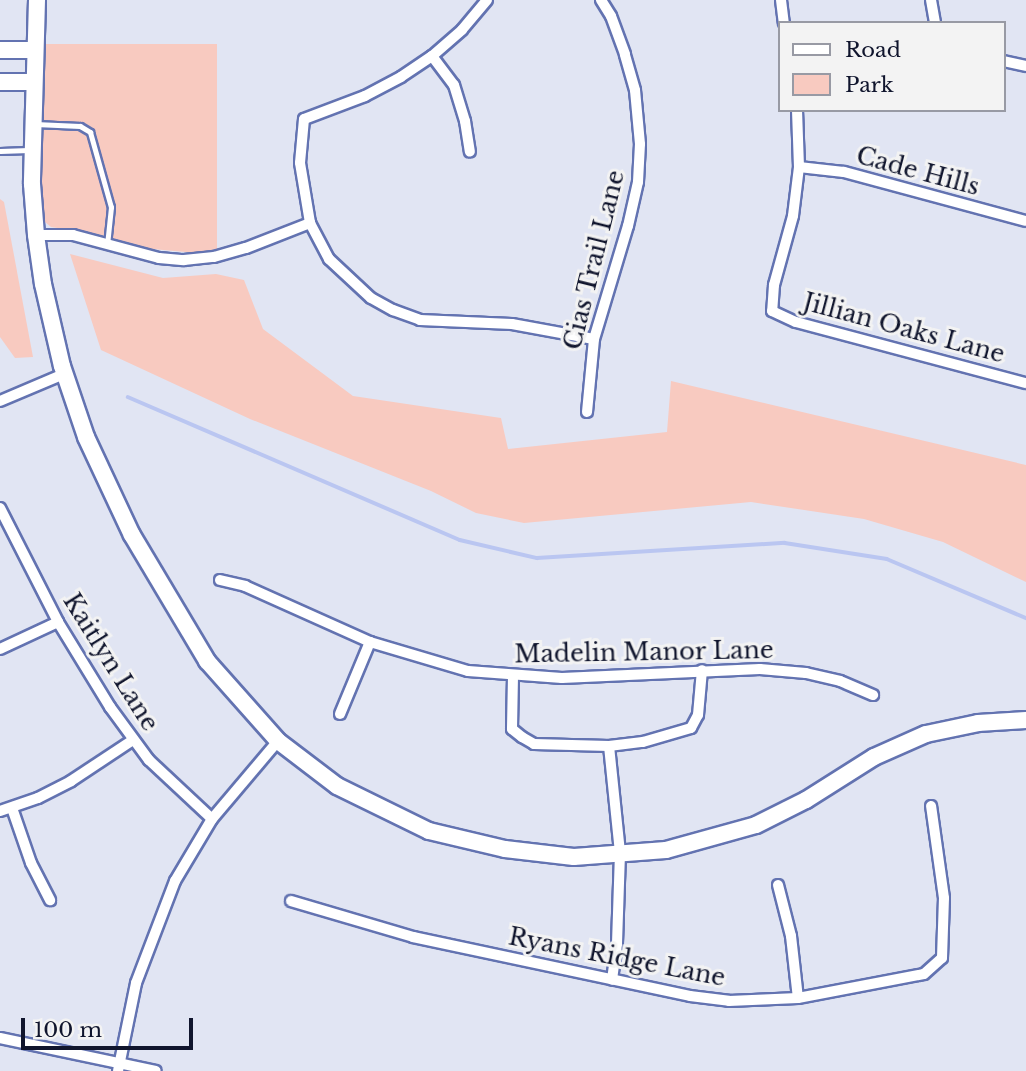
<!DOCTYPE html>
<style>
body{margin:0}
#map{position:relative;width:1026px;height:1071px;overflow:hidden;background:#e1e5f3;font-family:"Libre Baskerville",serif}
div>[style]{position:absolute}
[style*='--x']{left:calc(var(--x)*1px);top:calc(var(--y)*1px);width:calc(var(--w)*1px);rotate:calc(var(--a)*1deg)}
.green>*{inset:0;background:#f8cac0}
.stream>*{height:3.5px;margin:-1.75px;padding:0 1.75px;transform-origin:1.75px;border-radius:1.75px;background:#bac6f1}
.roads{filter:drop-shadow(2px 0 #6373b1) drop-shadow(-2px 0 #6373b1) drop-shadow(0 2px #6373b1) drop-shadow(0 -2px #6373b1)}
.lane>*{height:5px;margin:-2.5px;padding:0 2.5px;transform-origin:2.5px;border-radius:2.5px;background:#fff}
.street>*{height:10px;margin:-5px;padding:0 5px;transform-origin:5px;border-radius:5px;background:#fff}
.secondary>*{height:16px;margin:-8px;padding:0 8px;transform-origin:8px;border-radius:8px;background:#fff}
span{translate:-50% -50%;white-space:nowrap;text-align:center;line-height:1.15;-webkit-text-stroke:6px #f3f3f3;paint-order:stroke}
.street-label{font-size:24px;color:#10152d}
.legend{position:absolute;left:778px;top:21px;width:228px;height:91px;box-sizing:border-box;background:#f3f3f3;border:2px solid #989aa4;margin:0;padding:9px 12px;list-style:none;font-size:21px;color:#10152d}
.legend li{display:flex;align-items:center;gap:14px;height:35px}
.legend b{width:35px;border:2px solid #989aa4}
.scale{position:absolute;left:21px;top:1018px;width:172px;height:32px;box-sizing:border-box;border:4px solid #10152d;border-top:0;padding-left:9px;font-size:21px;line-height:24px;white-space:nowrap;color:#10152d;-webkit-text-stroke:5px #f3f3f3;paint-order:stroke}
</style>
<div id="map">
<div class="green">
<i style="clip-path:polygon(42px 44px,217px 44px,217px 249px,197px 253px,152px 249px,97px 234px,51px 227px,45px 222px,40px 188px)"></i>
<i style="clip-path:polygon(0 199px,4px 202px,33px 357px,15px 358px,0 337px)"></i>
<i style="clip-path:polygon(70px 254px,163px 278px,216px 274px,244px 280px,263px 329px,353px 396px,501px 418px,508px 449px,667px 432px,671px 381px,1026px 465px,1026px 582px,943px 542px,864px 519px,751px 502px,524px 523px,476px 513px,431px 491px,250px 419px,101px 350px)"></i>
</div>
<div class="stream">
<i style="--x:128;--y:397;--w:361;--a:23.3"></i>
<i style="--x:460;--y:540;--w:79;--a:13.2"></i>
<i style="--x:537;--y:558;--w:248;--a:-3.5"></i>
<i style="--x:785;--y:543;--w:103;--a:8.9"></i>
<i style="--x:887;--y:559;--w:151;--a:23"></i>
</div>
<div class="roads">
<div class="lane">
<i style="--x:35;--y:124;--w:45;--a:2.5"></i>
<i style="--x:80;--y:126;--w:12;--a:31"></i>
<i style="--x:90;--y:132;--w:78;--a:74.4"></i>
<i style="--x:111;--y:207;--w:37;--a:96"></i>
<i style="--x:0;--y:151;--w:29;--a:-2"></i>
</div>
<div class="street">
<i style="--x:487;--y:0;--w:39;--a:130"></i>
<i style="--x:462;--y:30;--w:40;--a:139"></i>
<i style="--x:432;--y:56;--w:37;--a:146"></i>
<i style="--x:401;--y:77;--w:41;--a:152.2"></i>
<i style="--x:365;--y:96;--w:65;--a:159.3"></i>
<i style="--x:304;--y:119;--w:44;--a:95.2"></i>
<i style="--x:300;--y:163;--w:61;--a:80.5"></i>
<i style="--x:310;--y:223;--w:41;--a:62.2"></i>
<i style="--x:329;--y:259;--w:57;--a:42.9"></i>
<i style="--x:371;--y:298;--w:25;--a:29"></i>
<i style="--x:393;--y:310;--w:29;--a:20"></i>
<i style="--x:420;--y:320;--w:92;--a:2.5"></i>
<i style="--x:512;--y:324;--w:83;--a:10.4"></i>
<i style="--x:781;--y:0;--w:23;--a:83"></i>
<i style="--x:931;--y:0;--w:23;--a:80"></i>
<i style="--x:432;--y:56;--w:36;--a:53"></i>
<i style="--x:454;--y:85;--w:38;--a:73"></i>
<i style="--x:465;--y:121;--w:31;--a:81"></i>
<i style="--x:1003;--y:61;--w:24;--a:12"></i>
<i style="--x:797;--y:110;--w:57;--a:88"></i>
<i style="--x:799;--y:167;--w:49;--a:97"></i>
<i style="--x:793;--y:216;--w:72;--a:105.4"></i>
<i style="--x:774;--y:285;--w:26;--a:94"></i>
<i style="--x:772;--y:311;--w:26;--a:25"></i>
<i style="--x:796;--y:322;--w:238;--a:14.9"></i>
<i style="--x:799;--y:167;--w:45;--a:6.3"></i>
<i style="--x:844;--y:172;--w:188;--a:15.1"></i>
<i style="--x:36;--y:235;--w:37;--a:0"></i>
<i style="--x:73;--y:235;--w:89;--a:15"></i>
<i style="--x:159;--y:258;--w:25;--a:5"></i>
<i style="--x:184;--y:260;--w:30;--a:-6"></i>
<i style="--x:214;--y:257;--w:33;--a:-16"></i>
<i style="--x:246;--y:248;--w:69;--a:-21.3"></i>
<i style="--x:0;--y:401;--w:69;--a:-22.9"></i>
<i style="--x:587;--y:412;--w:73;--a:-84.5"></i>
<i style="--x:594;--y:339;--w:118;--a:-73.3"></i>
<i style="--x:628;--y:226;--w:45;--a:-77.2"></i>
<i style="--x:638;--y:182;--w:38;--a:-87"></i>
<i style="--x:640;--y:144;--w:54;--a:-95.3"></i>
<i style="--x:635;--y:90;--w:37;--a:-106"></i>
<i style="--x:625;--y:54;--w:40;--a:-110.2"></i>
<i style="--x:611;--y:16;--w:19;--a:-122"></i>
<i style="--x:0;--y:508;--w:128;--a:63"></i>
<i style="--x:58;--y:622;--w:100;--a:58.5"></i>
<i style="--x:110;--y:707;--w:66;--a:53.7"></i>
<i style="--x:149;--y:760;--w:86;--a:43.1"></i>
<i style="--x:220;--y:580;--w:26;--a:13"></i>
<i style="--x:245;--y:586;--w:137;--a:24.1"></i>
<i style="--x:370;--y:642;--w:102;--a:16.5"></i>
<i style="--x:468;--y:671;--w:94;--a:4.3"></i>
<i style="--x:562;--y:678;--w:198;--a:-2.6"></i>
<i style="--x:760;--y:669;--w:46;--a:5"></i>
<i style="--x:806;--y:673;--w:35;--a:13"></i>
<i style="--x:840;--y:681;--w:36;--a:23"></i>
<i style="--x:0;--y:649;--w:64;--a:-25"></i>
<i style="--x:513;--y:676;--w:53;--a:91.1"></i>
<i style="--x:512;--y:729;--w:13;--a:39"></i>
<i style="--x:522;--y:737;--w:14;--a:30"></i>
<i style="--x:534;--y:744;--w:75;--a:1.5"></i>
<i style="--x:609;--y:746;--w:34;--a:-7"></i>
<i style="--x:643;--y:742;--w:50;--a:-16.3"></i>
<i style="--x:691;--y:728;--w:15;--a:-62"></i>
<i style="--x:698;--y:715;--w:45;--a:-84.9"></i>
<i style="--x:340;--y:714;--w:78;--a:-67.4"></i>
<i style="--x:609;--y:746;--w:108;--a:84.1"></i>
<i style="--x:620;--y:853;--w:91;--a:91.9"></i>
<i style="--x:617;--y:944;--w:36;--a:98"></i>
<i style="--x:12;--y:808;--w:58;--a:70.9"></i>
<i style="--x:31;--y:863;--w:42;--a:62.8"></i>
<i style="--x:0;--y:811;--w:40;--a:-18.9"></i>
<i style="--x:38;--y:798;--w:37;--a:-27"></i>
<i style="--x:71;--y:781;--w:74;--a:-33.5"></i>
<i style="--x:778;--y:885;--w:53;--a:75.7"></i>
<i style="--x:791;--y:936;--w:62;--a:83.6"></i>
<i style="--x:291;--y:901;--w:127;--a:16.4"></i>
<i style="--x:413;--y:937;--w:283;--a:12"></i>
<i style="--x:690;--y:996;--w:39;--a:7"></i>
<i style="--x:729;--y:1001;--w:69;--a:-2.5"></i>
<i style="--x:798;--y:998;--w:128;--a:-10.8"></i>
<i style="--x:924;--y:974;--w:24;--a:-42"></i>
<i style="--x:942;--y:958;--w:60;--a:-88.1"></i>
<i style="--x:944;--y:898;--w:93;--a:-98"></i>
<i style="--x:0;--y:1038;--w:159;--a:11.9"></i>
<i style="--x:118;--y:1071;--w:90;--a:-78.4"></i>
<i style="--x:136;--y:983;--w:109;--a:-69.1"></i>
<i style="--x:175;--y:881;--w:72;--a:-59.2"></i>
<i style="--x:212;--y:819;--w:102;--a:-49.8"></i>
</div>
<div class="secondary">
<i style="--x:37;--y:0;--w:184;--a:91.6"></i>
<i style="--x:32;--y:184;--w:51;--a:85.5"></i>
<i style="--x:36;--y:235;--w:49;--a:81.9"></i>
<i style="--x:43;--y:284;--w:84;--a:77"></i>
<i style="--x:62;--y:366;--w:75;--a:71.3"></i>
<i style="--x:86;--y:437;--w:108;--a:64.9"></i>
<i style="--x:132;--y:535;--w:147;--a:59.2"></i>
<i style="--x:207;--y:661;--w:107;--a:48.4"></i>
<i style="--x:278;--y:741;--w:74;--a:37.3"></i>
<i style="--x:337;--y:786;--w:102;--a:26.1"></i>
<i style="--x:429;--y:831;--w:78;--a:13.3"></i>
<i style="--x:505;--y:849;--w:69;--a:6.6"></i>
<i style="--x:574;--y:857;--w:92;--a:-4.4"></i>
<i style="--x:666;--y:850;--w:93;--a:-15.5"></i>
<i style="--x:756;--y:825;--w:56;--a:-26.6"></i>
<i style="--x:806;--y:800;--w:80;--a:-32.3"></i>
<i style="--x:874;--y:757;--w:57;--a:-23.9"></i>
<i style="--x:926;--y:734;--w:53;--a:-11.9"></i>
<i style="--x:978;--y:723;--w:48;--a:-3.6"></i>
<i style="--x:0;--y:50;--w:35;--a:0"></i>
<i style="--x:0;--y:82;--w:34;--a:0"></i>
</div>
</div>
<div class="street-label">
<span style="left:918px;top:171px;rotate:15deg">Cade Hills</span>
<span style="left:594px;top:260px;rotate:-76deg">Cias Trail Lane</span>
<span style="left:904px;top:328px;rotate:15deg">Jillian Oaks Lane</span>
<span style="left:644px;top:652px;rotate:-1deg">Madelin Manor Lane</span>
<span style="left:111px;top:662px;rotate:58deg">Kaitlyn Lane</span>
<span style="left:617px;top:957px;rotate:11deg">Ryans Ridge Lane</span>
</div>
<ul class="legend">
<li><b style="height:9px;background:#fff"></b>Road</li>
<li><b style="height:19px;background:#f8cac0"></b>Park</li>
</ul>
<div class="scale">100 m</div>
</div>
